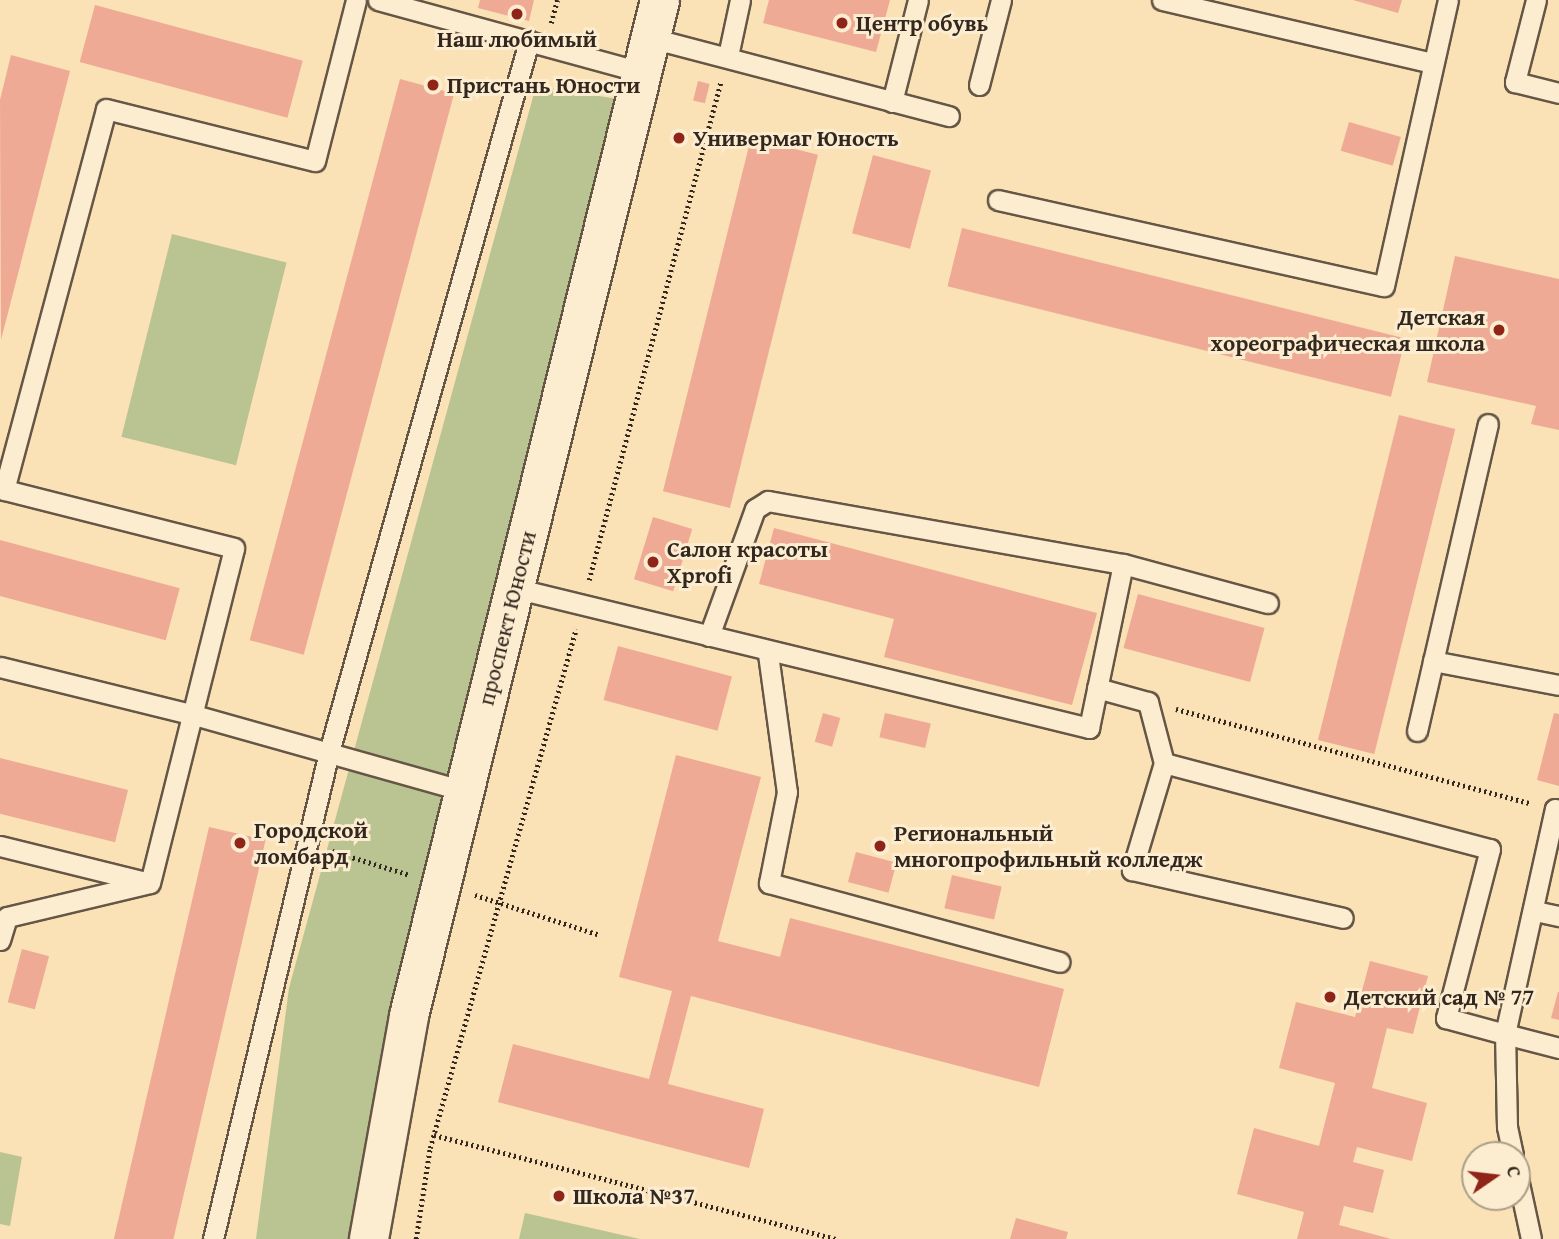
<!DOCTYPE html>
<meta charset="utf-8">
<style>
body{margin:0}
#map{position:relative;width:1559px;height:1239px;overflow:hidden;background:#fae1b6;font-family:"Gentium Book Plus",serif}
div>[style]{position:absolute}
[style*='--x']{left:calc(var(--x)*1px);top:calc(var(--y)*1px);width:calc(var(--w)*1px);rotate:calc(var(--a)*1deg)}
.green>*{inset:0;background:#b9c492;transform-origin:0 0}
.building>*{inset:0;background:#eeaa95;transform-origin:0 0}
.path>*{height:4.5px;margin-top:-2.25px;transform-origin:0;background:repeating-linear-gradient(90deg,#33281f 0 2px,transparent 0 5.5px)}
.roads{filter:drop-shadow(2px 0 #655645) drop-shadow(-2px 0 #655645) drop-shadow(0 2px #655645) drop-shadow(0 -2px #655645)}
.service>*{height:19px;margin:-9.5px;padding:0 9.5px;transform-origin:9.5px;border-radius:9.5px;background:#fcecd0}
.secondary>*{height:38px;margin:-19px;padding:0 19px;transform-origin:19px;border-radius:19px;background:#fcecd0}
.dots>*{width:19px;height:19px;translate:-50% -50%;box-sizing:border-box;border:4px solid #fcecd0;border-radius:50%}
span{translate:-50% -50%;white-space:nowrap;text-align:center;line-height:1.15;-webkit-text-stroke:6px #fcecd0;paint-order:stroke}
.poi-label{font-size:23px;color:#33281f;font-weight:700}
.left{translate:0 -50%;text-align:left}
.right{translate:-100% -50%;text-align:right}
.street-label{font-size:23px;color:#33281f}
.north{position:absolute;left:1461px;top:1141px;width:70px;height:70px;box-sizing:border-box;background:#fcecd0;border:2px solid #ac9e89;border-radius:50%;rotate:76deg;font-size:19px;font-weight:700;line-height:28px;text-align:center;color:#33281f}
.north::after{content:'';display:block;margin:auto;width:24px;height:32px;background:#8f2418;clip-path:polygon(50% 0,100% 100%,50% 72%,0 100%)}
</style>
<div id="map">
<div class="green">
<i style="clip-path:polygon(536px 86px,618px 99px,394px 1008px,348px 1239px,256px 1239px,289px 988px)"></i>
<i style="left:172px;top:234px;width:118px;height:209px;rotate:14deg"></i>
<i style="clip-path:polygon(0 1152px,22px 1157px,10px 1226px,0 1224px)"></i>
<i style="clip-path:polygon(525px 1213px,640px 1239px,519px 1239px)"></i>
</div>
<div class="building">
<i style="clip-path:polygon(480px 0,534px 0,529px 21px,478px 8px)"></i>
<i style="clip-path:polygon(769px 0,890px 0,876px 52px,763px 23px)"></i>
<i style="clip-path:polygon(1353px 0,1402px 0,1398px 13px)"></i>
<i style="left:95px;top:5px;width:215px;height:59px;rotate:15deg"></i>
<i style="clip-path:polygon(11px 55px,70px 71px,1px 340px,0 100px)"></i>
<i style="left:400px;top:79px;width:56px;height:581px;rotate:15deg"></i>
<i style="left:698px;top:81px;width:12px;height:20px;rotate:14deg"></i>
<i style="left:1349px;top:122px;width:54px;height:30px;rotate:16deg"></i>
<i style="left:751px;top:138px;width:69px;height:364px;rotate:14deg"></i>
<i style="left:873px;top:155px;width:60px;height:81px;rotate:15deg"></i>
<i style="left:962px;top:228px;width:457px;height:60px;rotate:14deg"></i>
<i style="clip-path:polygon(1455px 256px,1559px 279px,1559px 430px,1531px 424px,1536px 406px,1427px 382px)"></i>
<i style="left:1399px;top:415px;width:58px;height:335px;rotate:14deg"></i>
<i style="left:653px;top:517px;width:41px;height:65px;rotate:17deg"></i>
<i style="clip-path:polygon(774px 528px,1097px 613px,1072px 705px,884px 657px,894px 619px,759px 584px)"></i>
<i style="left:0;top:540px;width:186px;height:54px;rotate:15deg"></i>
<i style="left:1138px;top:594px;width:131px;height:56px;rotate:15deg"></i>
<i style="left:618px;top:646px;width:118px;height:56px;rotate:15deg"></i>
<i style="left:823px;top:713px;width:18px;height:30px;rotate:16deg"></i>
<i style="left:885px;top:713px;width:47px;height:25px;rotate:13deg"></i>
<i style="clip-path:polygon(1554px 713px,1559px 714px,1559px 786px,1537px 780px)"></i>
<i style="clip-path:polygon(676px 755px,761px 777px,718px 941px,780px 957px,790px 918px,1064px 989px,1039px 1087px,691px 996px,668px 1084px,764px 1109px,749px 1168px,498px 1102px,513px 1044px,649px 1079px,672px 991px,619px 977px)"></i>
<i style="left:0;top:758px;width:132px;height:54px;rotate:14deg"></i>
<i style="left:209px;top:827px;width:58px;height:423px;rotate:13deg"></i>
<i style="left:856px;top:852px;width:42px;height:31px;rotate:15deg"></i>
<i style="left:952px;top:875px;width:51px;height:34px;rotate:13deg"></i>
<i style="left:22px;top:949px;width:28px;height:55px;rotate:15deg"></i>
<i style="clip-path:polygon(1370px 961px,1428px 976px,1413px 1034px,1387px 1028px,1372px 1088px,1427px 1103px,1412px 1161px,1357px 1147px,1353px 1162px,1384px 1170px,1373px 1213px,1344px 1206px,1339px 1225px,1391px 1239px,1297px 1239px,1304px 1212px,1237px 1194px,1254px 1128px,1319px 1146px,1335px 1083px,1279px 1068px,1296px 1002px,1355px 1017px)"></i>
<i style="clip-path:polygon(1558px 992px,1559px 992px,1559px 1020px,1551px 1018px)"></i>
<i style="clip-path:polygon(1016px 1218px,1068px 1232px,1066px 1239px,1010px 1239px)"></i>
</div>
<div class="path">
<i style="--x:551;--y:23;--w:24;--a:-75"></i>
<i style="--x:589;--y:580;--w:516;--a:-75.18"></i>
<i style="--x:1176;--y:709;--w:366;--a:14.9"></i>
<i style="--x:332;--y:851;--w:82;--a:17.1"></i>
<i style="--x:475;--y:895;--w:131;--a:17.7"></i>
<i style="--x:434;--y:1135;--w:416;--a:14.5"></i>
<i style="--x:416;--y:1239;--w:92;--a:-81.3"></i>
<i style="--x:430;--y:1148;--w:539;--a:-74.29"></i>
</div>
<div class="roads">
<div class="service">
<i style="--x:378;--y:0;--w:274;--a:15.3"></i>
<i style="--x:1162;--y:0;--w:278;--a:13.1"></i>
<i style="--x:1536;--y:0;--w:85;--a:104.4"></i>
<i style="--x:1515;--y:82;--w:45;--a:14"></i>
<i style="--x:651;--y:38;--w:308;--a:14.7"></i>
<i style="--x:728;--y:56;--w:57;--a:-77.9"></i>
<i style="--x:979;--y:85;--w:88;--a:-75.5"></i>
<i style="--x:892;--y:102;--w:105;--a:-75.7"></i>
<i style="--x:998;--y:200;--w:395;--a:12.6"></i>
<i style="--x:1384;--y:286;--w:293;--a:-77.4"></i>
<i style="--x:514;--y:588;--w:592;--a:13.68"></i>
<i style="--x:1089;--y:728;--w:167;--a:-78.3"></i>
<i style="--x:709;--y:636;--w:135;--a:-70.1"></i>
<i style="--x:755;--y:509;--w:15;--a:-32"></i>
<i style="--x:768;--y:501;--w:361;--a:10.1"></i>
<i style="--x:1123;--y:564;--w:150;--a:15.1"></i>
<i style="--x:768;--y:654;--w:139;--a:82.2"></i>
<i style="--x:787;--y:792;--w:93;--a:101.2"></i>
<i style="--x:769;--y:883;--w:301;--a:15.2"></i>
<i style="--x:1433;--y:661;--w:128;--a:10.8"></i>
<i style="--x:0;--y:667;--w:200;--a:13.9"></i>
<i style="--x:194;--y:715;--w:280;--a:15.7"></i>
<i style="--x:1097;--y:688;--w:53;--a:15.4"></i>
<i style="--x:1148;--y:702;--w:63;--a:75.3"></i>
<i style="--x:1164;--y:763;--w:337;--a:14.8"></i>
<i style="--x:1490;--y:849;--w:175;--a:104.6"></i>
<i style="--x:1446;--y:1018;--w:61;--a:15.2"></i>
<i style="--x:1505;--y:1034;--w:230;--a:-77.5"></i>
<i style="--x:1555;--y:809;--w:4;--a:14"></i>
<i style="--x:1417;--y:731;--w:315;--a:-77"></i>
<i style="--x:1164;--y:763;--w:112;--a:106.7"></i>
<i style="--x:1132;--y:870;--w:216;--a:12.8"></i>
<i style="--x:0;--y:846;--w:154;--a:13.9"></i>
<i style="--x:150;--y:883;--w:345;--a:-75.9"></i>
<i style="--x:234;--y:548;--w:237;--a:-165.8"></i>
<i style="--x:4;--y:490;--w:394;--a:-75"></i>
<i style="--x:106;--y:109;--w:215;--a:14"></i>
<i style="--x:315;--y:161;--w:166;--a:-75.7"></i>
<i style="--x:1535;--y:911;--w:25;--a:12"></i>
<i style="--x:0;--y:940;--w:24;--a:-73"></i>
<i style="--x:7;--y:917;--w:143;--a:-13.4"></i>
<i style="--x:1513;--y:1155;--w:29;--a:-102"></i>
<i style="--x:1507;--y:1127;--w:93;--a:-91.2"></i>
<i style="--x:1505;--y:1034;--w:56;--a:14.5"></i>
<i style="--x:1517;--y:1174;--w:66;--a:77.8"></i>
<i style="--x:213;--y:1239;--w:501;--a:-76.6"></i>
<i style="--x:329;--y:752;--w:739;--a:-74.29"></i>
</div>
<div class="secondary">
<i style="--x:369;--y:1239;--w:227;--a:-79.8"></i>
<i style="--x:409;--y:1016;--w:1047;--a:-76.12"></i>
</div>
</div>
<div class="dots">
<i style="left:517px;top:14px;background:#8f2418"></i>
<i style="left:842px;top:23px;background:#8f2418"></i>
<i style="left:433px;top:85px;background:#8f2418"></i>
<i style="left:679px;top:138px;background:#8f2418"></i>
<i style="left:1499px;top:330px;background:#8f2418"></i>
<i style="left:653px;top:562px;background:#8f2418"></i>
<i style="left:240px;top:843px;background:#8f2418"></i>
<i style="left:880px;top:846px;background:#8f2418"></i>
<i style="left:1330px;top:997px;background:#8f2418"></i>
<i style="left:559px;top:1196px;background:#8f2418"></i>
</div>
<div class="poi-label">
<span class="left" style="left:856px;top:23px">Центр обувь</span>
<span style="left:517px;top:39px">Наш любимый</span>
<span class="left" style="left:447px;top:85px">Пристань Юности</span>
<span class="left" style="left:693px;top:138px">Универмаг Юность</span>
<span class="right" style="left:1485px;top:330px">Детская<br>хореографическая школа</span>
<span class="left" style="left:667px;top:562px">Салон красоты<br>Xprofi</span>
<span class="left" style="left:254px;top:843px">Городской<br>ломбард</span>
<span class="left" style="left:894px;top:846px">Региональный<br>многопрофильный колледж</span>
<span class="left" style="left:1344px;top:997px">Детский сад № 77</span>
<span class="left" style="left:573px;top:1196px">Школа №37</span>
</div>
<div class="street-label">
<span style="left:507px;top:618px;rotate:-76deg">проспект Юности</span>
</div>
<div class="north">С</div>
</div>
